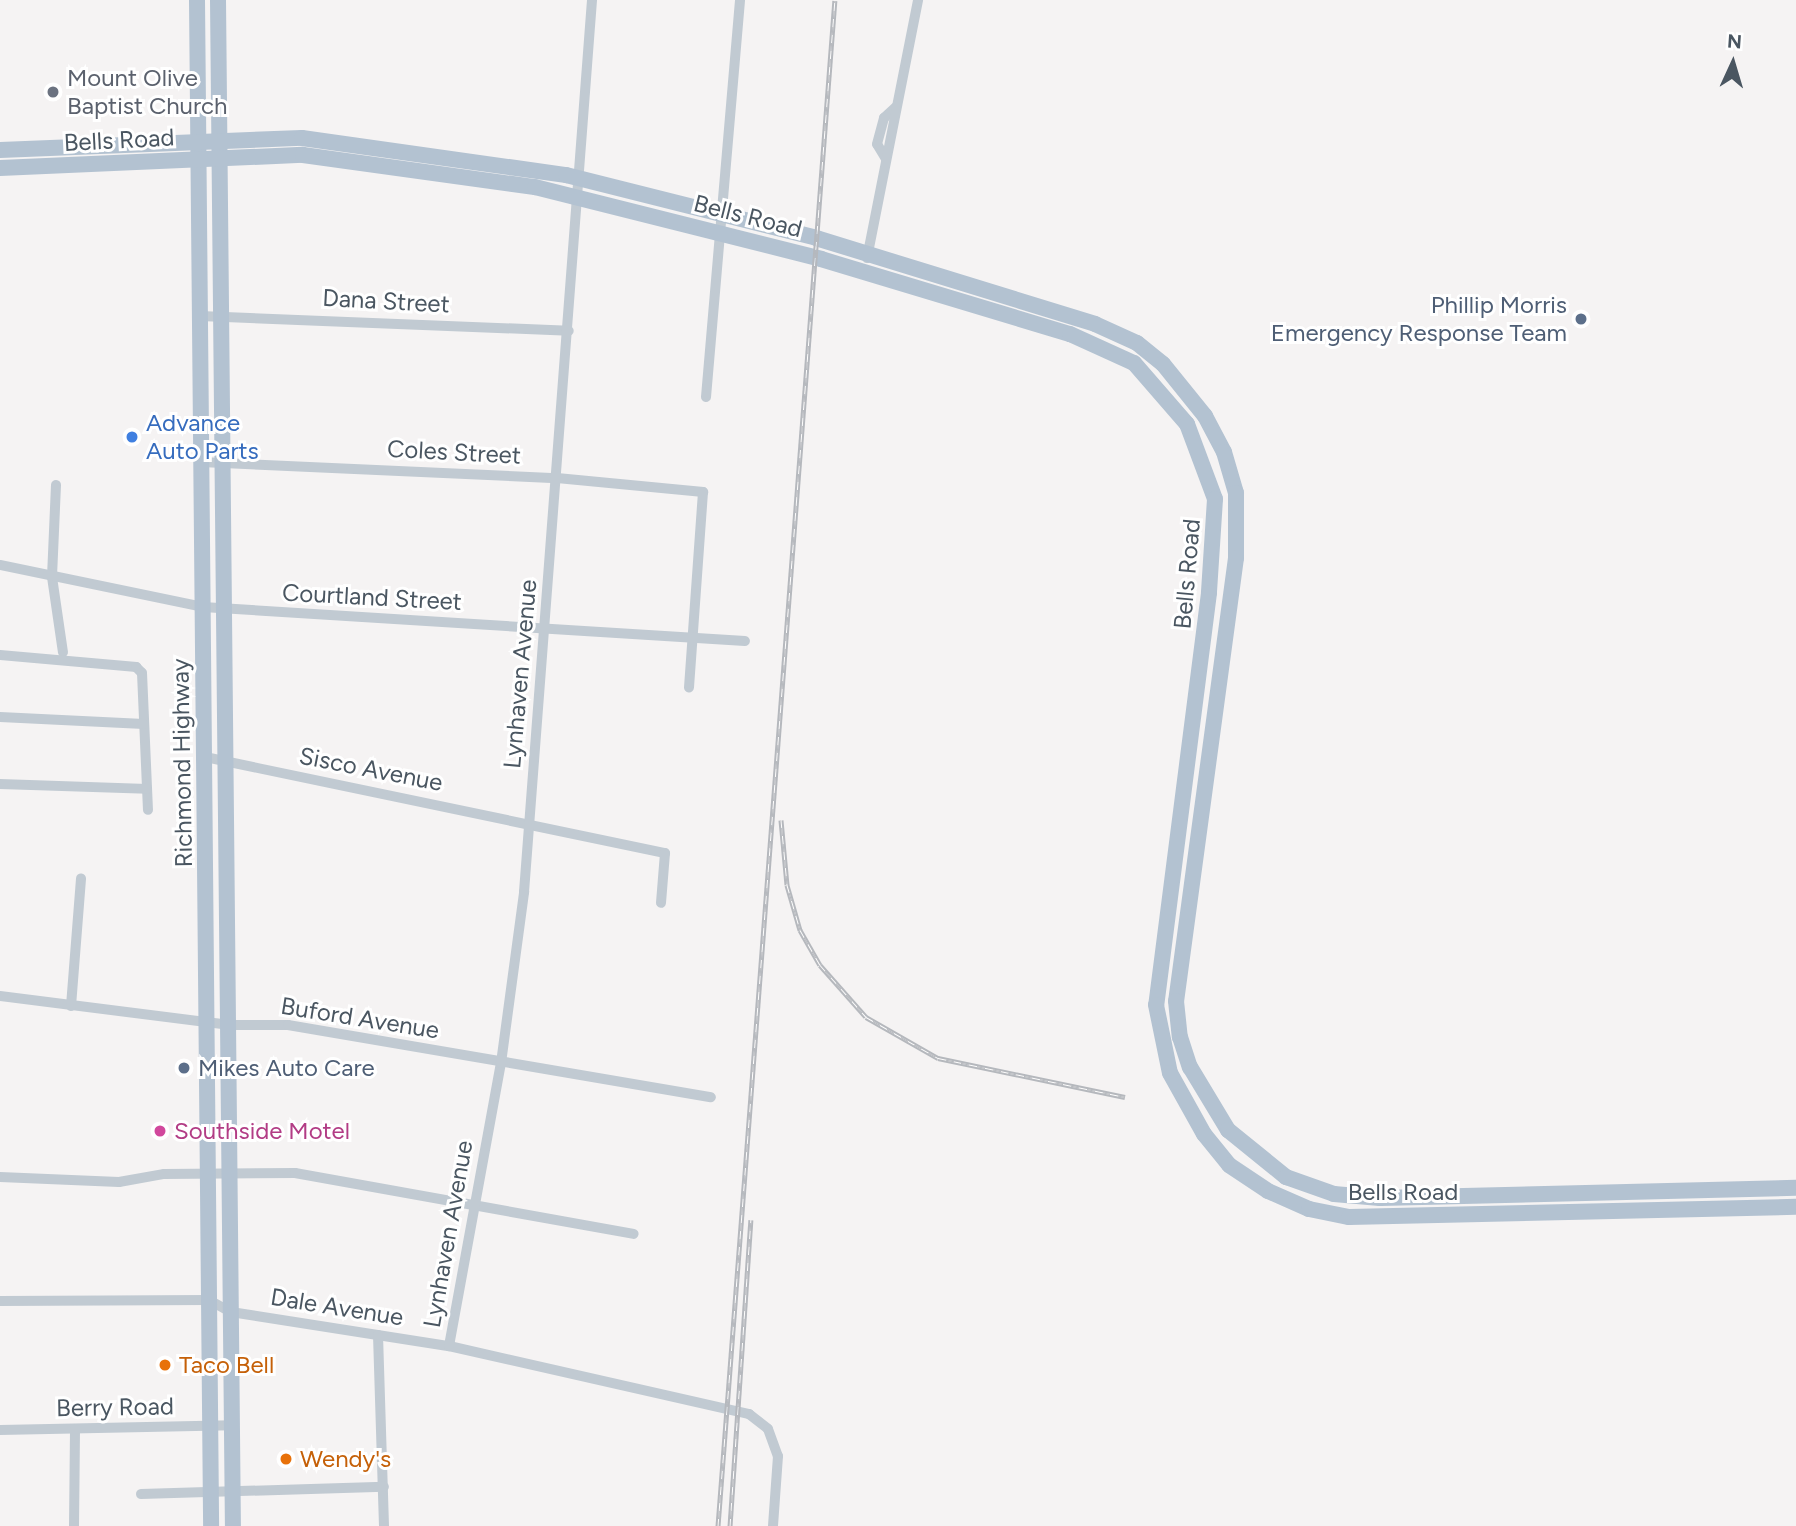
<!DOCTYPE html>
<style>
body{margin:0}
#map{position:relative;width:1796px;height:1526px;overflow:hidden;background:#f5f3f3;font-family:Figtree,sans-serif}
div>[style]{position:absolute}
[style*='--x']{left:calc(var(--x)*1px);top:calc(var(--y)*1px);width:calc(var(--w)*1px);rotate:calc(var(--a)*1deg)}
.minor>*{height:10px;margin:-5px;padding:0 5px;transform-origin:5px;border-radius:5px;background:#c1cad2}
.primary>*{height:16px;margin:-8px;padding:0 8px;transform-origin:8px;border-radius:8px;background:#b3c2d1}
.rail>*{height:5px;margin-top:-2.5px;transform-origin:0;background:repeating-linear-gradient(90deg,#fff 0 8px,#b5b8bd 0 16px);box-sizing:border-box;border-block:2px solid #b5b8bd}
.dots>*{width:19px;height:19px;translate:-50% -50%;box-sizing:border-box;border:4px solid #fff;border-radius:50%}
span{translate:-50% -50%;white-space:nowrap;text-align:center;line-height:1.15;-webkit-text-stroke:6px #fff;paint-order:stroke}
.worship-label{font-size:24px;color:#5b616d}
.left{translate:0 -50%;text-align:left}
.street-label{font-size:24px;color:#4a5661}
.service-label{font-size:24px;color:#4e5e75}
.right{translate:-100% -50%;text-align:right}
.shop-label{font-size:24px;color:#366cbe}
.hotel-label{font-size:24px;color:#b23c85}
.food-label{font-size:24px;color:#c56008}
.north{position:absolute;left:1698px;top:28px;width:70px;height:70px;-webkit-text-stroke:5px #fff;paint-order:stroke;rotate:4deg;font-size:19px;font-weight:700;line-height:28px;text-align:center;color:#4a5661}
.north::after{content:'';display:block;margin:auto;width:24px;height:32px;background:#4a5661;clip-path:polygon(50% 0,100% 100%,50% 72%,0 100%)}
</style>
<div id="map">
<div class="minor">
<i style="--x:886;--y:159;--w:17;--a:-121"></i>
<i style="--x:877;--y:144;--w:27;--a:-75"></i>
<i style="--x:884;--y:118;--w:16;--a:-43"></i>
<i style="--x:867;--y:258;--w:263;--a:-78.8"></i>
<i style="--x:200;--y:316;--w:369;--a:2.3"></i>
<i style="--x:706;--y:397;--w:398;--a:-85.1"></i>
<i style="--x:201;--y:462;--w:356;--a:2.6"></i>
<i style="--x:557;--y:478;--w:147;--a:5.5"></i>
<i style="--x:703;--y:492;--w:196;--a:94.1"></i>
<i style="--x:56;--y:485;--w:92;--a:92.5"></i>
<i style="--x:52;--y:577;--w:76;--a:81.7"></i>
<i style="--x:0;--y:565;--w:207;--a:11.7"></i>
<i style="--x:203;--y:607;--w:543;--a:3.59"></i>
<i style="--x:0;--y:655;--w:137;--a:5"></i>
<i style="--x:136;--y:667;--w:8;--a:45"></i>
<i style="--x:142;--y:673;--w:137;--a:87.5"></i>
<i style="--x:0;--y:717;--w:144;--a:2.8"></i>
<i style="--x:205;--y:757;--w:470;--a:11.8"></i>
<i style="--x:665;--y:853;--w:50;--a:94.6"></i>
<i style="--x:0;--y:784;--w:147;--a:1.9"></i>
<i style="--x:0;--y:996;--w:230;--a:7.2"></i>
<i style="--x:228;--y:1025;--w:60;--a:0"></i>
<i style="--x:288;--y:1025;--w:429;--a:9.7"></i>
<i style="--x:71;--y:1006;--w:128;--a:-85.5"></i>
<i style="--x:0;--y:1177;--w:119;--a:2.4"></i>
<i style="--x:119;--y:1182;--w:46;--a:-10.1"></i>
<i style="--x:164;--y:1174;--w:131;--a:-0.4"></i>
<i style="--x:295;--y:1173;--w:344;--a:10.2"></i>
<i style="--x:0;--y:1301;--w:209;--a:-0.3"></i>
<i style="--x:209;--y:1300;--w:25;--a:29"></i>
<i style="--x:231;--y:1312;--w:221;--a:8.9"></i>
<i style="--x:449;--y:1346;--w:308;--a:12.8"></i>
<i style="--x:749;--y:1414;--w:24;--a:38"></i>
<i style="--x:768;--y:1429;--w:29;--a:70"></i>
<i style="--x:778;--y:1456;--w:70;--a:94.1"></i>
<i style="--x:378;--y:1335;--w:191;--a:88.2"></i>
<i style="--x:449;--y:1346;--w:288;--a:-79.6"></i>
<i style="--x:501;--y:1063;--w:173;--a:-82.3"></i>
<i style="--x:524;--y:892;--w:895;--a:-85.64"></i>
<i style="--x:0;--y:1430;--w:232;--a:-1.2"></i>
<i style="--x:141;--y:1494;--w:243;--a:-1.7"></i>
<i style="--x:74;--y:1526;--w:97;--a:-89.4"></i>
</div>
<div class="primary">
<i style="--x:197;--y:0;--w:1526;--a:89.47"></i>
<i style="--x:218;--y:0;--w:1526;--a:89.44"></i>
<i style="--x:0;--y:150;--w:302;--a:-2.3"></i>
<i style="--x:302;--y:138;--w:267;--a:8"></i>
<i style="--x:566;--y:175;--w:258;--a:14.1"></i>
<i style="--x:816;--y:238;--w:292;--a:17.1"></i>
<i style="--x:1095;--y:324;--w:46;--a:24.3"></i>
<i style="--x:1137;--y:343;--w:33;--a:39"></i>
<i style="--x:1163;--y:364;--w:67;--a:51.1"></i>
<i style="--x:1205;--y:416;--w:41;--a:62.2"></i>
<i style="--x:1224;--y:452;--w:43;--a:73.7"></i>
<i style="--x:1236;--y:493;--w:65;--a:90"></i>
<i style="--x:1236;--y:558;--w:447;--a:97.7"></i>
<i style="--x:1176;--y:1001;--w:36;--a:84"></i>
<i style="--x:1180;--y:1037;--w:32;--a:72"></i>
<i style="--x:1190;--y:1067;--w:74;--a:58.9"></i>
<i style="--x:1228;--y:1130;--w:75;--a:39"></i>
<i style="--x:1286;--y:1177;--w:51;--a:19.5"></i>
<i style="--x:1334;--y:1194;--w:46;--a:5"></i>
<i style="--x:1380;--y:1198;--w:416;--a:-1.4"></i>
<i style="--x:0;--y:168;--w:303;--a:-2.5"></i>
<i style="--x:303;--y:155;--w:234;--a:7.9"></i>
<i style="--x:535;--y:187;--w:295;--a:14.1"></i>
<i style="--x:821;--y:259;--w:260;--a:16.8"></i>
<i style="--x:1070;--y:334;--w:70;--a:24.4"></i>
<i style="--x:1134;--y:363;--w:81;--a:49"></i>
<i style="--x:1187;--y:424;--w:80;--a:69.5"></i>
<i style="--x:1215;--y:499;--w:94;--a:93.7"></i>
<i style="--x:1209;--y:593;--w:415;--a:97.3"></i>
<i style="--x:1156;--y:1005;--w:69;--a:78.4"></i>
<i style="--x:1170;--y:1073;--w:70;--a:60.9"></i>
<i style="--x:1204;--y:1134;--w:40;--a:51"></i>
<i style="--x:1229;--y:1165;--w:47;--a:33.7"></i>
<i style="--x:1268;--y:1191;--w:45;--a:23.7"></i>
<i style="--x:1309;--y:1209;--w:41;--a:11.3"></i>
<i style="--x:1349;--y:1217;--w:447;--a:-1.3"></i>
</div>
<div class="rail">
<i style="--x:781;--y:820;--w:65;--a:84.7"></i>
<i style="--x:787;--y:885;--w:47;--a:73.9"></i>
<i style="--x:800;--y:930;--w:40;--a:60.3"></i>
<i style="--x:820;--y:965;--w:69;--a:48.5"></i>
<i style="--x:866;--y:1017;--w:83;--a:29.7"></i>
<i style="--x:938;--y:1058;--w:191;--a:11.8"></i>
<i style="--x:718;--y:1526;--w:1530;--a:-85.62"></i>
<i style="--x:730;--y:1526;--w:307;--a:-86.1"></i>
</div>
<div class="dots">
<i style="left:53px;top:92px;background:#6b7280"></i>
<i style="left:1581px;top:319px;background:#5c6f8a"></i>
<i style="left:132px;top:437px;background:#3f7fe0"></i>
<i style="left:184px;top:1068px;background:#5c6f8a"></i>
<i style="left:160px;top:1131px;background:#d1479c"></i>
<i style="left:165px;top:1365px;background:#e8710a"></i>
<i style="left:286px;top:1459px;background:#e8710a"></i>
</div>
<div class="worship-label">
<span class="left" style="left:67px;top:92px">Mount Olive<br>Baptist Church</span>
</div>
<div class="street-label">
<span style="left:119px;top:140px;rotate:-3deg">Bells Road</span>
<span style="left:748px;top:216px;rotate:14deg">Bells Road</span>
<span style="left:386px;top:301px;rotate:3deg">Dana Street</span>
<span style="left:454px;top:452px;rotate:3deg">Coles Street</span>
<span style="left:1187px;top:574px;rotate:-85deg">Bells Road</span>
<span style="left:372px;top:597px;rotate:3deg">Courtland Street</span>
<span style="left:520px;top:674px;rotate:-85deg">Lynhaven Avenue</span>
<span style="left:182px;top:763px;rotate:-91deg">Richmond Highway</span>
<span style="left:371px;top:769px;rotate:11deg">Sisco Avenue</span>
<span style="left:360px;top:1018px;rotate:9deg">Buford Avenue</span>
<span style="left:1403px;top:1192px">Bells Road</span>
<span style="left:448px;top:1234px;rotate:-80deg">Lynhaven Avenue</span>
<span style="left:337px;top:1307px;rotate:9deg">Dale Avenue</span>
<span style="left:115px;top:1407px;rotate:-1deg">Berry Road</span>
</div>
<div class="service-label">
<span class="right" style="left:1567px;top:319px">Phillip Morris<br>Emergency Response Team</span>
<span class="left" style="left:198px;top:1068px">Mikes Auto Care</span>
</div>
<div class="shop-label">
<span class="left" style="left:146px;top:437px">Advance<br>Auto Parts</span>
</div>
<div class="hotel-label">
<span class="left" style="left:174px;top:1131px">Southside Motel</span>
</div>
<div class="food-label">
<span class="left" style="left:179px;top:1365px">Taco Bell</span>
<span class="left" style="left:300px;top:1459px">Wendy's</span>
</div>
<div class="north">N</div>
</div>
